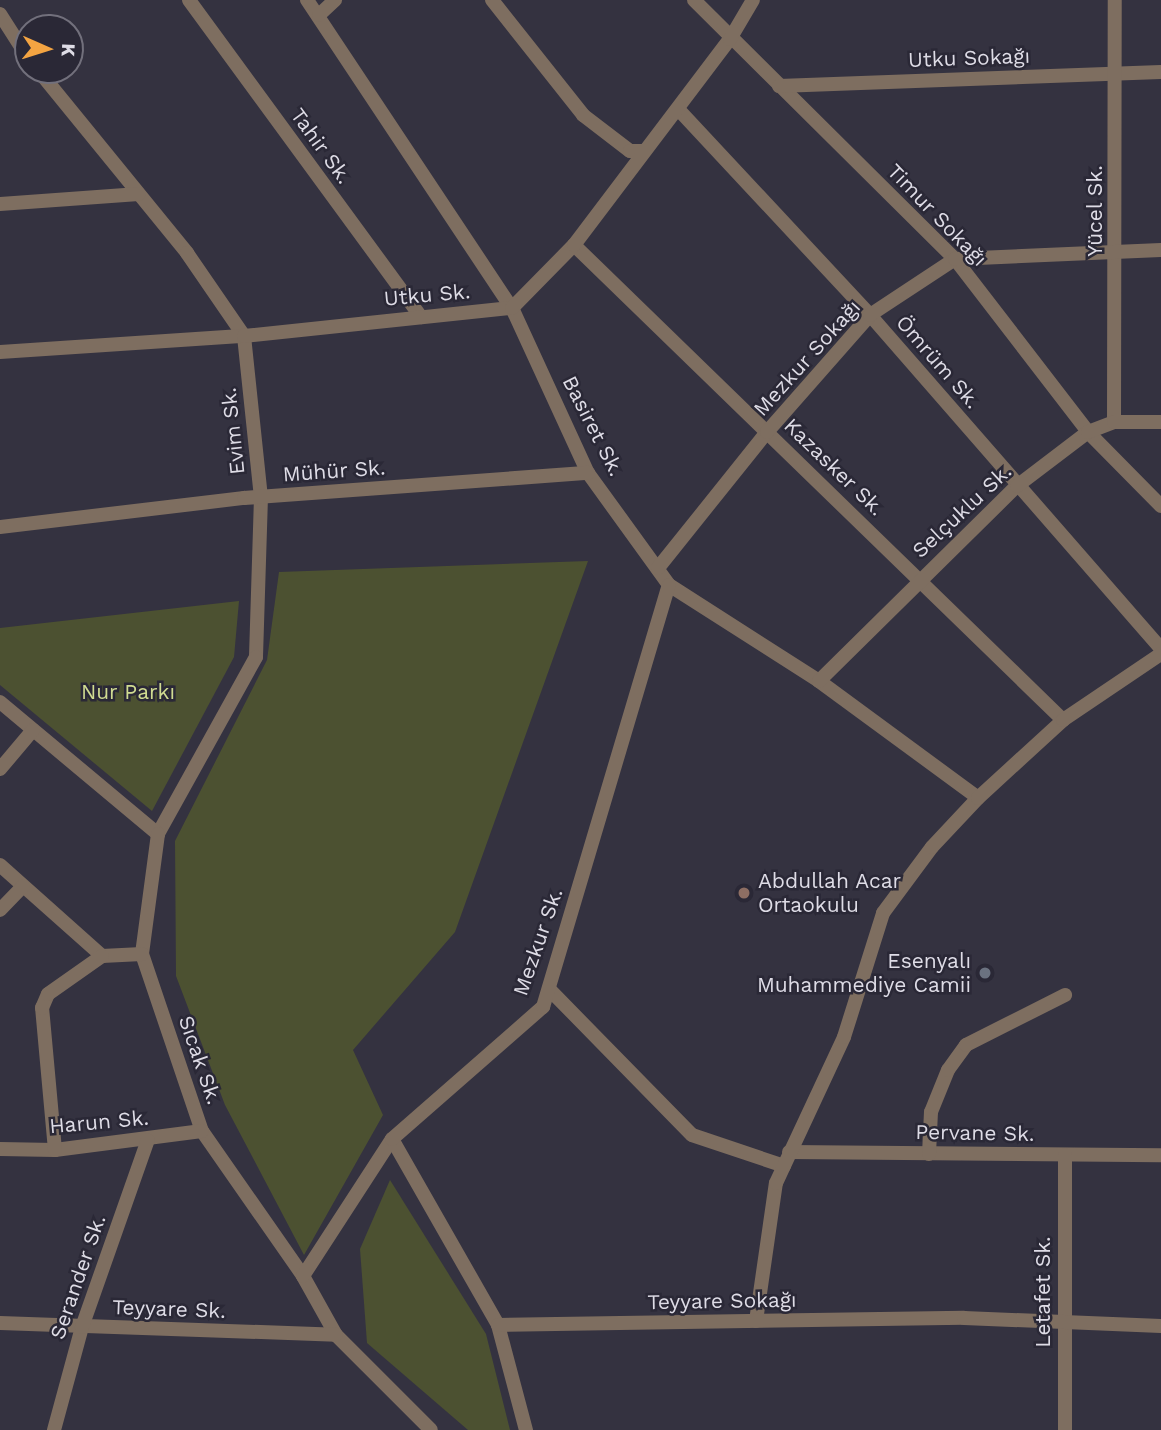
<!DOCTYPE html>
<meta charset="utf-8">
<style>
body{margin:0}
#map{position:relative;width:1161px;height:1430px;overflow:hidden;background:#343240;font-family:"Work Sans",sans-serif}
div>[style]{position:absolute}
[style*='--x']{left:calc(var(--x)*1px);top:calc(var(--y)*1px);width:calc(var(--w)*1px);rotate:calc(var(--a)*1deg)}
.green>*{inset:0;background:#4c5131}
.minor>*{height:14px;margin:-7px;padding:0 7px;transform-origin:7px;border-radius:7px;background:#7e6e60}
.dots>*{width:19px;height:19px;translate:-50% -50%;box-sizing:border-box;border:4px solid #2a2836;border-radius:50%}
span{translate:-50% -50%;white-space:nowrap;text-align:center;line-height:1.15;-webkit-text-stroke:5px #2a2836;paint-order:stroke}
.street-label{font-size:21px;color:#dedce6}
.park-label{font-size:21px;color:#d0db91}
.poi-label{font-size:21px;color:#dedce6}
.left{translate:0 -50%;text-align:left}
.right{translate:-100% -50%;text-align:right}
.north{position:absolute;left:14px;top:14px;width:70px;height:70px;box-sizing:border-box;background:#2a2836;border:2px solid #72707c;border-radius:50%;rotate:93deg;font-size:19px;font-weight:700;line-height:28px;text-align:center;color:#dedce6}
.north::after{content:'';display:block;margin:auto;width:24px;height:32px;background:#f3a442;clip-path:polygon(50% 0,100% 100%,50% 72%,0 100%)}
</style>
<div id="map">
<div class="green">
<i style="clip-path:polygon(588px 561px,455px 932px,353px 1050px,383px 1115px,304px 1255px,225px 1105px,176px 976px,175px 841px,267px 660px,279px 572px)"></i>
<i style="clip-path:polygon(239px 601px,234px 657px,152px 811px,0 685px,0 628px)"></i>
<i style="clip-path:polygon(390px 1180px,486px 1334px,510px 1430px,468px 1430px,367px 1343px,360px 1249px)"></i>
</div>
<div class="minor">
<i style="--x:189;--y:0;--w:393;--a:53.8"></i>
<i style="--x:307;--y:0;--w:370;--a:56.4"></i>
<i style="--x:512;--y:308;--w:182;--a:65.3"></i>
<i style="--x:588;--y:473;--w:138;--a:54.1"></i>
<i style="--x:669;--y:585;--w:178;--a:32.6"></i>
<i style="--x:819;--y:681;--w:197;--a:36.3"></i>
<i style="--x:492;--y:0;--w:147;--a:51.6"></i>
<i style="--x:583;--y:115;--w:59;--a:37.5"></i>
<i style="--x:630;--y:151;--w:14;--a:0"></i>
<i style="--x:694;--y:0;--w:368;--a:44.8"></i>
<i style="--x:955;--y:259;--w:218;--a:52.4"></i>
<i style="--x:1088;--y:432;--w:104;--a:45.4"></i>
<i style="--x:0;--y:14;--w:52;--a:57.5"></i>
<i style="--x:319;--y:15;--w:22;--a:-43"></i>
<i style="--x:38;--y:70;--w:236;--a:50.8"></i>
<i style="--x:187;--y:253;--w:101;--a:55.5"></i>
<i style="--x:244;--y:336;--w:162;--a:84"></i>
<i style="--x:261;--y:497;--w:160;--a:91.8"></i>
<i style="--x:256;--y:657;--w:202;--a:119"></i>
<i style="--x:779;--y:86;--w:382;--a:-2.1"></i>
<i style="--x:678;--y:109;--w:282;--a:47"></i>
<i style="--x:870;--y:315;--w:442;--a:48.9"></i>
<i style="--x:0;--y:204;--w:139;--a:-4.1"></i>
<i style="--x:574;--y:245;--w:682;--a:44.17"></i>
<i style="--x:0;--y:352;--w:245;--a:-3.8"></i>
<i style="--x:244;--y:336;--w:269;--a:-6"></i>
<i style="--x:512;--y:308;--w:88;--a:-45.5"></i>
<i style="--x:574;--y:245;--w:258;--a:-52.9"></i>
<i style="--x:730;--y:39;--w:45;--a:-59.5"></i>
<i style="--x:1114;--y:422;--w:422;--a:-89.9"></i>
<i style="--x:0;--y:527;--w:246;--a:-6.8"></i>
<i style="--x:244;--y:498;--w:345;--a:-4.2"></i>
<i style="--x:658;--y:568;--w:174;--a:-51.3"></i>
<i style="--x:767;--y:432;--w:156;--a:-48.6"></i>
<i style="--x:870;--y:315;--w:102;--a:-33.4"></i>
<i style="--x:955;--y:259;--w:206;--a:-2.5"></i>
<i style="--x:819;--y:681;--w:278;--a:-44.6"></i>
<i style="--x:1017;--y:486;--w:89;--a:-37.3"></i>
<i style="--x:1088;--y:432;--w:28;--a:-21"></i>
<i style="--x:1114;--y:422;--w:47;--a:0"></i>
<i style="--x:0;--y:702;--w:206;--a:39.9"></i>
<i style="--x:158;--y:834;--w:121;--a:97.6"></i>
<i style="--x:142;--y:954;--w:187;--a:71.3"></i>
<i style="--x:202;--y:1131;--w:177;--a:55.1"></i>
<i style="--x:303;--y:1276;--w:68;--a:60.8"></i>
<i style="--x:336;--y:1335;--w:134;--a:45"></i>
<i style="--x:0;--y:769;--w:51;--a:-49.8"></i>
<i style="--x:0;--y:865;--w:137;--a:41.7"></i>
<i style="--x:102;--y:956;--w:40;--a:-2.9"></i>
<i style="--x:0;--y:910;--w:33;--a:-46"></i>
<i style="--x:549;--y:989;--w:204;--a:45.6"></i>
<i style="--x:692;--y:1135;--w:97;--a:18.6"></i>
<i style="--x:392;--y:1139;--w:214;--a:60.3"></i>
<i style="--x:498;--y:1325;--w:109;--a:75.1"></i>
<i style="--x:0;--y:1149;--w:55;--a:1"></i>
<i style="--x:55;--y:1150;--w:148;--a:-7.4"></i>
<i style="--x:55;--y:1150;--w:143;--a:-95.2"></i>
<i style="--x:42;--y:1008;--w:15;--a:-67"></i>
<i style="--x:48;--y:994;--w:66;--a:-35.1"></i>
<i style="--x:789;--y:1152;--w:372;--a:0.5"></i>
<i style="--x:929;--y:1154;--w:42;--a:-87.3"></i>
<i style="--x:931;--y:1112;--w:45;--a:-68"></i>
<i style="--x:948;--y:1070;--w:31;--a:-54"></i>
<i style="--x:966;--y:1045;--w:111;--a:-26.8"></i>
<i style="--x:1065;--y:1155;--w:275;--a:90"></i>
<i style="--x:303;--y:1276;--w:163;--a:-57"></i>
<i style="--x:392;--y:1139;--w:201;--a:-41.2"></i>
<i style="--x:543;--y:1007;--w:440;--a:-73.4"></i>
<i style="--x:756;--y:1321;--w:139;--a:-81.8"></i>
<i style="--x:776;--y:1183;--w:161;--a:-65"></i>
<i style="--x:844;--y:1037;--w:130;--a:-72.5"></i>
<i style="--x:883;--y:913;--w:82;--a:-53.4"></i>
<i style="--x:932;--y:847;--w:67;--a:-46.8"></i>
<i style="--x:978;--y:798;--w:115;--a:-42.5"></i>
<i style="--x:1063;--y:720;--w:118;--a:-34"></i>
<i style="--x:0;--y:1323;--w:336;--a:2"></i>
<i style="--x:498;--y:1325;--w:466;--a:-0.9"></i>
<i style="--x:964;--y:1318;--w:197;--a:2.3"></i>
<i style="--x:54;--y:1430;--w:107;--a:-74.8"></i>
<i style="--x:82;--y:1327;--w:198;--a:-70.6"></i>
</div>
<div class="dots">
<i style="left:744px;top:893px;background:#8d6e63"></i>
<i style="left:985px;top:973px;background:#6b7280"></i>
</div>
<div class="street-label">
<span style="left:969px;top:58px;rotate:-2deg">Utku Sokağı</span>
<span style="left:321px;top:146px;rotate:54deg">Tahir Sk.</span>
<span style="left:1095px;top:211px;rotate:-90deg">Yücel Sk.</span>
<span style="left:937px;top:215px;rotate:46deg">Timur Sokağı</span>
<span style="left:427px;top:295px;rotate:-5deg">Utku Sk.</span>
<span style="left:807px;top:358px;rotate:-48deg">Mezkur Sokağı</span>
<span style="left:938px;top:362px;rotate:49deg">Ömrüm Sk.</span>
<span style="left:593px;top:426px;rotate:63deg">Basiret Sk.</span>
<span style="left:233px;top:431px;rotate:-96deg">Evim Sk.</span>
<span style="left:834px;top:467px;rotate:44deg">Kazasker Sk.</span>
<span style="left:334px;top:471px;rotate:-4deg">Mühür Sk.</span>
<span style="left:962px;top:511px;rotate:-43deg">Selçuklu Sk.</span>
<span style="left:538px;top:942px;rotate:-71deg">Mezkur Sk.</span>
<span style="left:200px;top:1060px;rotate:71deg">Sıcak Sk.</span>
<span style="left:99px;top:1122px;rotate:-5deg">Harun Sk.</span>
<span style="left:975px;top:1133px;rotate:1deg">Pervane Sk.</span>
<span style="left:78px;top:1277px;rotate:-71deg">Serander Sk.</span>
<span style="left:1043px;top:1292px;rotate:-90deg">Letafet Sk.</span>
<span style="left:722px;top:1301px;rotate:-1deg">Teyyare Sokağı</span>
<span style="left:169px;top:1309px;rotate:2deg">Teyyare Sk.</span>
</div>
<div class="park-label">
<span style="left:128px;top:692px">Nur Parkı</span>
</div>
<div class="poi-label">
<span class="left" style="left:758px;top:893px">Abdullah Acar<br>Ortaokulu</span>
<span class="right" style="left:971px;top:973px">Esenyalı<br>Muhammediye Camii</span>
</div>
<div class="north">K</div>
</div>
